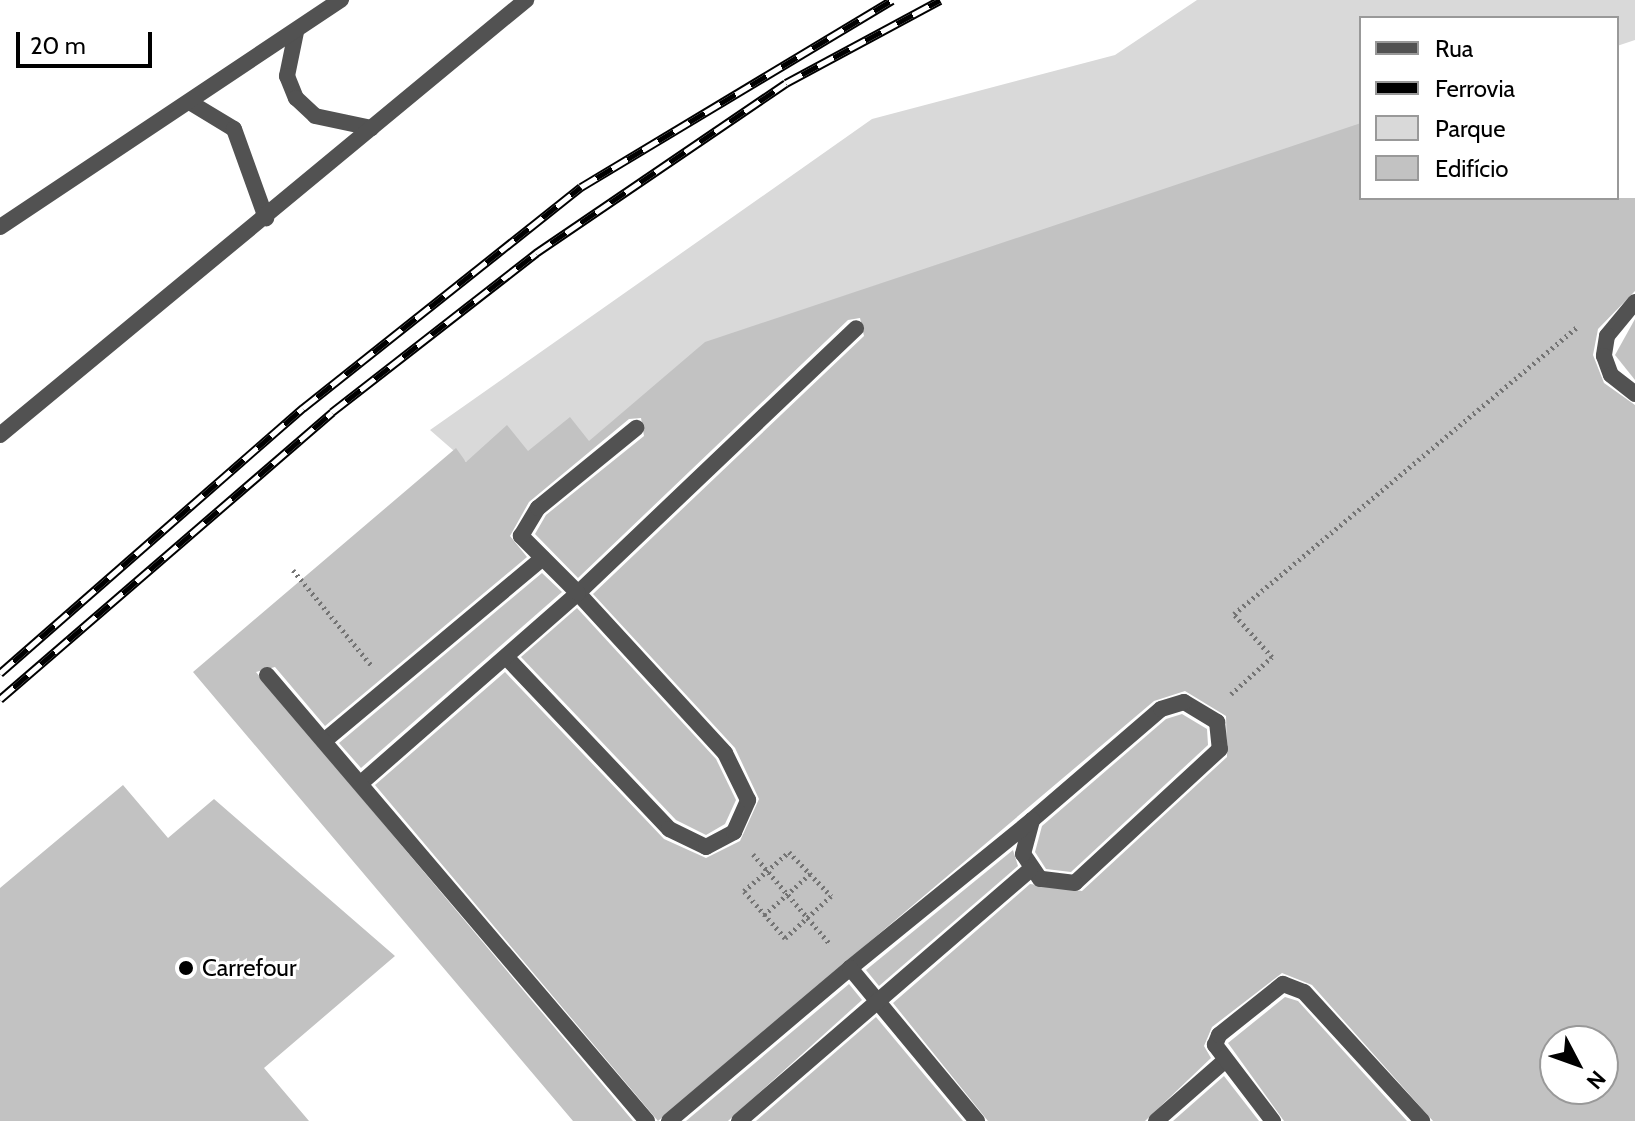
<!DOCTYPE html>
<meta charset="utf-8">
<style>
body{margin:0}
#map{position:relative;width:1635px;height:1121px;overflow:hidden;background:#fff;font-family:Cabin,sans-serif}
div>[style]{position:absolute}
[style*='--x']{left:calc(var(--x)*1px);top:calc(var(--y)*1px);width:calc(var(--w)*1px);rotate:calc(var(--a)*1deg)}
.green>*{inset:0;background:#d9d9d9}
.building>*{inset:0;background:#c2c2c2}
.path>*{height:5px;margin-top:-2.5px;transform-origin:0;background:repeating-linear-gradient(90deg,#747474 0 2px,transparent 0 6px)}
.service>*{height:16px;margin:-8px;padding:0 8px;transform-origin:8px;border-radius:8px;background:#525252}
.minor>*{height:16px;margin:-8px;padding:0 8px;transform-origin:8px;border-radius:8px;background:#525252}
.rail>*{height:9px;margin-top:-4.5px;transform-origin:0;background:repeating-linear-gradient(90deg,#fff 0 18px,#000 0 36px);box-sizing:border-box;border-block:2px solid #000}
.dots>*{width:22px;height:22px;translate:-50% -50%;box-sizing:border-box;border:4px solid #fff;border-radius:50%}
span{translate:-50% -50%;white-space:nowrap;text-align:center;line-height:1.15;-webkit-text-stroke:6px #fff;paint-order:stroke}
.poi-label{font-size:24px;color:#000}
.left{translate:0 -50%;text-align:left}
.legend{position:absolute;left:1359px;top:16px;width:260px;height:184px;box-sizing:border-box;background:#fff;border:2px solid #999;margin:0;padding:10px 14px;list-style:none;font-size:24px;color:#000}
.legend li{display:flex;align-items:center;gap:16px;height:40px}
.legend b{width:40px;border:2px solid #999}
.north{position:absolute;left:1539px;top:1025px;width:80px;height:80px;box-sizing:border-box;background:#fff;border:2px solid #999;border-radius:50%;rotate:131deg;font-size:22px;font-weight:700;line-height:32px;text-align:center;color:#000}
.north::after{content:'';display:block;margin:auto;width:28px;height:36px;background:#000;clip-path:polygon(50% 0,100% 100%,50% 72%,0 100%)}
.scale{position:absolute;left:16px;top:32px;width:136px;height:36px;box-sizing:border-box;border:4px solid #000;border-top:0;padding-left:10px;font-size:24px;line-height:28px;white-space:nowrap;color:#000;-webkit-text-stroke:6px #fff;paint-order:stroke}
</style>
<div id="map">
<div class="green">
<i style="clip-path:polygon(1197px 0,1635px 0,1635px 40px,1617px 46px,1617px 18px,1361px 18px,1361px 131px,699px 352px,586px 449px,524px 463px,469px 464px,430px 430px,872px 119px,1115px 55px)"></i>
</div>
<div class="building">
<i style="clip-path:polygon(evenodd,1361px 123px,1361px 198px,1635px 198px,1635px 291px,1598px 329px,1593px 355px,1604px 383px,1635px 405px,1635px 1121px,1433px 1121px,1312px 985px,1282px 973px,1212px 1027px,1204px 1046px,1211px 1058px,1145px 1121px,988px 1121px,893px 1003px,1030px 884px,1082px 891px,1227px 757px,1226px 716px,1185px 691px,1154px 701px,658px 1121px,375px 785px,505px 672px,664px 839px,706px 858px,740px 841px,759px 799px,735px 748px,593px 594px,864px 336px,860px 318px,848px 320px,578px 578px,535px 534px,546px 515px,644px 436px,641px 418px,629px 419px,529px 502px,510px 536px,527px 557px,325px 726px,275px 667px,256px 672px,633px 1121px,573px 1121px,193px 672px,456px 448px,466px 462px,507px 425px,528px 451px,570px 417px,589px 441px,705px 342px,1361px 123px,1555px 1041px,1603px 1041px,1603px 1089px,1555px 1089px,1555px 1041px)"></i>
<i style="clip-path:polygon(1635px 319px,1635px 380px,1615px 355px)"></i>
<i style="clip-path:polygon(542px 573px,562px 592px,361px 768px,339px 743px)"></i>
<i style="clip-path:polygon(577px 608px,716px 759px,736px 800px,725px 824px,706px 835px,676px 820px,521px 657px)"></i>
<i style="clip-path:polygon(1182px 714px,1207px 729px,1208px 745px,1071px 872px,1046px 869px,1035px 852px,1042px 826px,1166px 719px)"></i>
<i style="clip-path:polygon(123px 785px,168px 838px,214px 799px,395px 956px,264px 1068px,309px 1121px,0 1121px,0 888px)"></i>
<i style="clip-path:polygon(1013px 850px,1018px 866px,879px 986px,866px 970px)"></i>
<i style="clip-path:polygon(849px 984px,862px 1000px,728px 1121px,686px 1121px)"></i>
<i style="clip-path:polygon(1285px 997px,1298px 1001px,1407px 1121px,1284px 1121px,1228px 1043px)"></i>
<i style="clip-path:polygon(876px 1017px,963px 1121px,756px 1121px)"></i>
<i style="clip-path:polygon(1224px 1076px,1259px 1121px,1173px 1121px)"></i>
</div>
<div class="path">
<i style="--x:293;--y:570;--w:123;--a:50.6"></i>
<i style="--x:1231;--y:694;--w:55;--a:-42.1"></i>
<i style="--x:1272;--y:657;--w:57;--a:-131.5"></i>
<i style="--x:1234;--y:614;--w:447;--a:-39.9"></i>
<i style="--x:789;--y:852;--w:61;--a:46.3"></i>
<i style="--x:831;--y:896;--w:62;--a:137.6"></i>
<i style="--x:785;--y:938;--w:62;--a:-131.1"></i>
<i style="--x:744;--y:891;--w:60;--a:-40.9"></i>
<i style="--x:753;--y:854;--w:118;--a:49.5"></i>
<i style="--x:764;--y:915;--w:62;--a:-41.7"></i>
</div>
<div class="service">
<i style="--x:296;--y:32;--w:45;--a:101.6"></i>
<i style="--x:287;--y:76;--w:24;--a:68"></i>
<i style="--x:296;--y:98;--w:26;--a:43"></i>
<i style="--x:315;--y:116;--w:58;--a:11.9"></i>
<i style="--x:191;--y:103;--w:50;--a:31.2"></i>
<i style="--x:234;--y:129;--w:95;--a:70.2"></i>
<i style="--x:0;--y:227;--w:410;--a:-33.7"></i>
<i style="--x:1635;--y:302;--w:44;--a:129.5"></i>
<i style="--x:1607;--y:336;--w:20;--a:99"></i>
<i style="--x:1604;--y:356;--w:20;--a:70"></i>
<i style="--x:1611;--y:375;--w:31;--a:38"></i>
<i style="--x:0;--y:435;--w:683;--a:-39.59"></i>
<i style="--x:507;--y:658;--w:236;--a:46.5"></i>
<i style="--x:669;--y:829;--w:41;--a:25.9"></i>
<i style="--x:706;--y:847;--w:32;--a:-28"></i>
<i style="--x:734;--y:832;--w:35;--a:-66"></i>
<i style="--x:748;--y:800;--w:52;--a:-116.1"></i>
<i style="--x:725;--y:753;--w:217;--a:-132.6"></i>
<i style="--x:578;--y:593;--w:384;--a:-43.6"></i>
<i style="--x:1184;--y:702;--w:39;--a:31"></i>
<i style="--x:1217;--y:722;--w:27;--a:84"></i>
<i style="--x:1220;--y:749;--w:197;--a:137.3"></i>
<i style="--x:1075;--y:883;--w:35;--a:-173"></i>
<i style="--x:1040;--y:879;--w:30;--a:-124"></i>
<i style="--x:1023;--y:854;--w:35;--a:-75"></i>
<i style="--x:1032;--y:820;--w:170;--a:-40.7"></i>
<i style="--x:1161;--y:709;--w:24;--a:-17"></i>
<i style="--x:324;--y:741;--w:285;--a:-39.9"></i>
<i style="--x:361;--y:783;--w:288;--a:-41.2"></i>
<i style="--x:578;--y:593;--w:81;--a:-135"></i>
<i style="--x:521;--y:536;--w:33;--a:-59"></i>
<i style="--x:538;--y:508;--w:127;--a:-39.2"></i>
<i style="--x:850;--y:968;--w:235;--a:-39.1"></i>
<i style="--x:669;--y:1121;--w:237;--a:-40.2"></i>
<i style="--x:850;--y:968;--w:199;--a:50.3"></i>
<i style="--x:739;--y:1121;--w:384;--a:-40.8"></i>
<i style="--x:1156;--y:1121;--w:88;--a:-41.3"></i>
<i style="--x:1273;--y:1121;--w:96;--a:-127.3"></i>
<i style="--x:1215;--y:1045;--w:11;--a:-68"></i>
<i style="--x:1219;--y:1035;--w:82;--a:-38.6"></i>
<i style="--x:1283;--y:984;--w:22;--a:21"></i>
<i style="--x:1304;--y:992;--w:175;--a:47.5"></i>
</div>
<div class="minor">
<i style="--x:267;--y:675;--w:586;--a:49.57"></i>
</div>
<div class="rail">
<i style="--x:0;--y:673;--w:403;--a:-41.2"></i>
<i style="--x:303;--y:408;--w:355;--a:-38.5"></i>
<i style="--x:581;--y:187;--w:363;--a:-31"></i>
<i style="--x:0;--y:699;--w:439;--a:-40.8"></i>
<i style="--x:332;--y:412;--w:259;--a:-37.9"></i>
<i style="--x:536;--y:253;--w:302;--a:-34.2"></i>
<i style="--x:786;--y:83;--w:175;--a:-28.3"></i>
</div>
<div class="dots">
<i style="left:186px;top:968px;background:#000"></i>
</div>
<div class="poi-label">
<span class="left" style="left:202px;top:968px">Carrefour</span>
</div>
<ul class="legend">
<li><b style="height:10px;background:#525252"></b>Rua</li>
<li><b style="height:10px;background:#000"></b>Ferrovia</li>
<li><b style="height:22px;background:#d9d9d9"></b>Parque</li>
<li><b style="height:22px;background:#c2c2c2"></b>Edifício</li>
</ul>
<div class="north">N</div>
<div class="scale">20 m</div>
</div>
